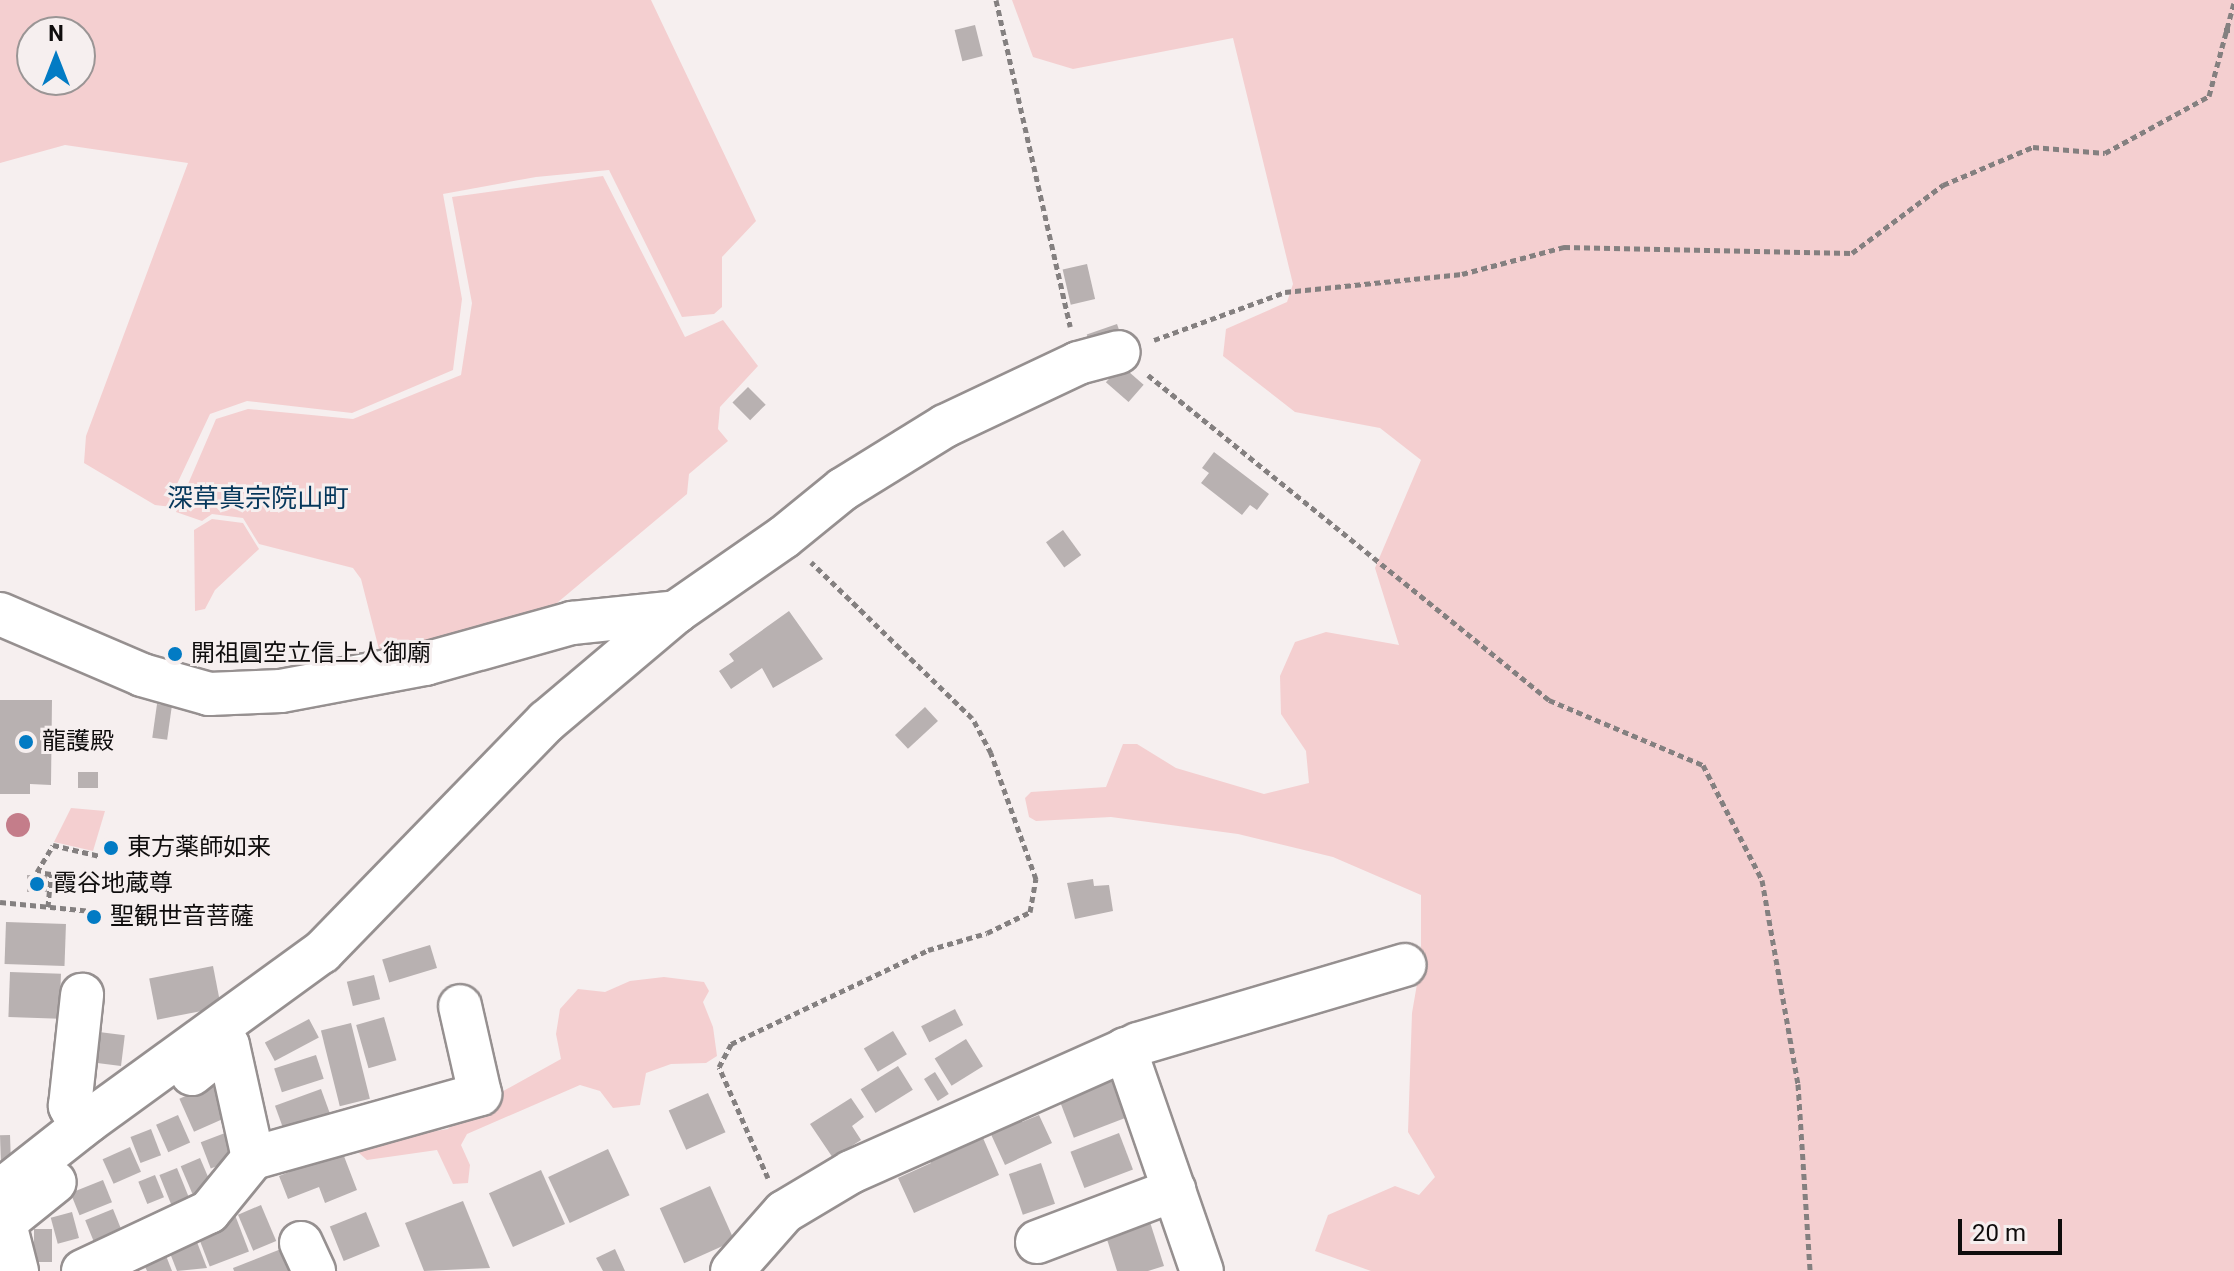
<!DOCTYPE html>
<meta charset="utf-8">
<style>
body{margin:0}
#map{position:relative;width:2234px;height:1271px;overflow:hidden;background:#f6efef;font-family:Roboto,"Noto Sans JP",sans-serif}
div>[style]{position:absolute}
[style*='--x']{left:calc(var(--x)*1px);top:calc(var(--y)*1px);width:calc(var(--w)*1px);rotate:calc(var(--a)*1deg)}
.green>*{inset:0;background:#f4cfd0}
.building>*{inset:0;background:#b8b1b1;transform-origin:0 0}
.path>*{height:5px;margin-top:-2.5px;transform-origin:0;background:repeating-linear-gradient(90deg,#848080 0 6px,transparent 0 10px)}
.roads{filter:drop-shadow(2px 0 #969090) drop-shadow(-2px 0 #969090) drop-shadow(0 2px #969090) drop-shadow(0 -2px #969090)}
.minor>*{height:42px;margin:-21px;padding:0 21px;transform-origin:21px;border-radius:21px;background:#fff}
.trees>*{width:24px;height:24px;margin:-12px;border-radius:50%;background:#c47d8a}
.dots>*{width:22px;height:22px;translate:-50% -50%;box-sizing:border-box;border:4px solid #f6efef;border-radius:50%}
span{translate:-50% -50%;white-space:nowrap;text-align:center;line-height:1.15;-webkit-text-stroke:6px #f6efef;paint-order:stroke}
.poi-label{font-size:24px;color:#0f0d0d}
.left{translate:0 -50%;text-align:left}
.neighbourhood-label{font-size:26px;color:#05375b}
.north{position:absolute;left:16px;top:16px;width:80px;height:80px;box-sizing:border-box;background:#f6efef;border:2px solid #9a9595;border-radius:50%;rotate:0deg;font-size:22px;font-weight:700;line-height:32px;text-align:center;color:#0f0d0d}
.north::after{content:'';display:block;margin:auto;width:28px;height:36px;background:#027bc4;clip-path:polygon(50% 0,100% 100%,50% 72%,0 100%)}
.scale{position:absolute;left:1958px;top:1219px;width:104px;height:36px;box-sizing:border-box;border:4px solid #0f0d0d;border-top:0;padding-left:10px;font-size:24px;line-height:28px;white-space:nowrap;color:#0f0d0d;-webkit-text-stroke:6px #f6efef;paint-order:stroke}
</style>
<div id="map">
<div class="green">
<i style="clip-path:polygon(evenodd,0 0,651px 0,756px 221px,722px 257px,722px 307px,714px 314px,682px 317px,609px 170px,536px 177px,443px 194px,462px 299px,453px 370px,352px 413px,247px 401px,210px 414px,177px 484px,172px 507px,155px 505px,84px 463px,86px 436px,188px 163px,65px 145px,0 163px,0 0,32px 32px,80px 32px,80px 80px,32px 80px,32px 32px)"></i>
<i style="clip-path:polygon(1012px 0,2234px 0,2234px 1271px,1371px 1271px,1315px 1251px,1328px 1215px,1395px 1186px,1419px 1195px,1435px 1177px,1408px 1132px,1412px 1013px,1421px 961px,1421px 895px,1333px 857px,1238px 834px,1111px 817px,1036px 821px,1029px 817px,1025px 798px,1031px 792px,1106px 787px,1123px 744px,1137px 744px,1176px 768px,1264px 794px,1309px 783px,1306px 751px,1281px 714px,1280px 676px,1295px 642px,1326px 632px,1399px 645px,1375px 568px,1421px 460px,1380px 428px,1295px 412px,1223px 356px,1226px 329px,1287px 302px,1293px 284px,1233px 38px,1073px 69px,1033px 57px)"></i>
<i style="clip-path:polygon(603px 176px,685px 337px,723px 320px,758px 366px,720px 407px,718px 429px,728px 441px,689px 474px,687px 494px,545px 613px,383px 665px,361px 579px,353px 568px,259px 544px,243px 518px,212px 514px,202px 521px,176px 512px,216px 419px,248px 409px,353px 419px,461px 375px,472px 303px,452px 197px)"></i>
<i style="clip-path:polygon(212px 519px,243px 523px,259px 549px,215px 590px,205px 609px,195px 611px,194px 530px)"></i>
<i style="clip-path:polygon(71px 808px,105px 811px,93px 851px,54px 842px)"></i>
<i style="clip-path:polygon(664px 977px,704px 982px,709px 991px,703px 1002px,713px 1027px,717px 1056px,706px 1063px,671px 1064px,646px 1073px,640px 1105px,613px 1108px,600px 1091px,580px 1085px,467px 1134px,461px 1145px,470px 1165px,468px 1183px,453px 1184px,437px 1150px,367px 1160px,359px 1153px,365px 1142px,448px 1129px,460px 1115px,561px 1059px,556px 1034px,560px 1009px,578px 989px,605px 992px,630px 981px)"></i>
</div>
<div class="building">
<i style="left:975px;top:25px;width:32px;height:21px;rotate:76deg"></i>
<i style="left:1087px;top:264px;width:36px;height:25px;rotate:77deg"></i>
<i style="left:1117px;top:324px;width:18px;height:32px;rotate:71deg"></i>
<i style="left:1121px;top:365px;width:30px;height:23px;rotate:41deg"></i>
<i style="left:748px;top:387px;width:25px;height:22px;rotate:45deg"></i>
<i style="clip-path:polygon(1214px 452px,1269px 494px,1257px 510px,1250px 505px,1242px 515px,1201px 483px,1209px 473px,1202px 468px)"></i>
<i style="left:1063px;top:530px;width:31px;height:21px;rotate:54deg"></i>
<i style="clip-path:polygon(789px 611px,823px 659px,773px 688px,762px 668px,731px 689px,719px 671px,734px 661px,729px 654px)"></i>
<i style="clip-path:polygon(0 700px,52px 700px,51px 785px,30px 784px,30px 794px,0 794px)"></i>
<i style="left:157px;top:704px;width:15px;height:34px;rotate:8deg"></i>
<i style="left:925px;top:707px;width:19px;height:41px;rotate:47deg"></i>
<i style="left:78px;top:772px;width:20px;height:16px"></i>
<i style="left:27px;top:875px;width:20px;height:17px"></i>
<i style="clip-path:polygon(1093px 879px,1094px 886px,1109px 885px,1113px 911px,1075px 919px,1067px 883px)"></i>
<i style="left:6px;top:922px;width:60px;height:42px;rotate:2deg"></i>
<i style="left:430px;top:945px;width:24px;height:50px;rotate:73deg"></i>
<i style="left:213px;top:966px;width:42px;height:65px;rotate:79deg"></i>
<i style="left:10px;top:972px;width:51px;height:45px;rotate:2deg"></i>
<i style="left:374px;top:975px;width:25px;height:28px;rotate:76deg"></i>
<i style="left:955px;top:1009px;width:18px;height:38px;rotate:63deg"></i>
<i style="left:384px;top:1017px;width:45px;height:29px;rotate:74deg"></i>
<i style="left:309px;top:1019px;width:21px;height:50px;rotate:62deg"></i>
<i style="left:351px;top:1023px;width:78px;height:31px;rotate:76deg"></i>
<i style="left:893px;top:1031px;width:27px;height:34px;rotate:59deg"></i>
<i style="left:99px;top:1032px;width:26px;height:31px;rotate:7deg"></i>
<i style="left:966px;top:1039px;width:32px;height:37px;rotate:58deg"></i>
<i style="left:316px;top:1055px;width:25px;height:44px;rotate:72deg"></i>
<i style="left:898px;top:1066px;width:28px;height:44px;rotate:58deg"></i>
<i style="left:935px;top:1072px;width:26px;height:13px;rotate:58deg"></i>
<i style="left:1112px;top:1078px;width:42px;height:57px;rotate:69deg"></i>
<i style="left:215px;top:1083px;width:36px;height:39px;rotate:66deg"></i>
<i style="left:321px;top:1089px;width:29px;height:49px;rotate:70deg"></i>
<i style="left:708px;top:1093px;width:43px;height:43px;rotate:66deg"></i>
<i style="clip-path:polygon(851px 1098px,864px 1117px,852px 1126px,861px 1140px,833px 1158px,810px 1124px)"></i>
<i style="left:178px;top:1115px;width:30px;height:24px;rotate:66deg"></i>
<i style="clip-path:polygon(1039px 1115px,1052px 1143px,1005px 1165px,989px 1130px,1019px 1116px,1022px 1122px)"></i>
<i style="left:151px;top:1129px;width:28px;height:22px;rotate:69deg"></i>
<i style="clip-path:polygon(980px 1131px,999px 1175px,914px 1213px,898px 1178px,931px 1163px,927px 1155px)"></i>
<i style="left:225px;top:1133px;width:28px;height:26px;rotate:69deg"></i>
<i style="left:1119px;top:1133px;width:39px;height:52px;rotate:69deg"></i>
<i style="left:10px;top:1135px;width:27px;height:10px;rotate:88deg"></i>
<i style="left:130px;top:1147px;width:27px;height:30px;rotate:66deg"></i>
<i style="left:608px;top:1149px;width:51px;height:66px;rotate:65deg"></i>
<i style="clip-path:polygon(342px 1151px,357px 1190px,325px 1203px,319px 1187px,288px 1199px,279px 1176px)"></i>
<i style="left:200px;top:1158px;width:30px;height:21px;rotate:67deg"></i>
<i style="left:1041px;top:1163px;width:43px;height:34px;rotate:71deg"></i>
<i style="left:177px;top:1168px;width:37px;height:19px;rotate:68deg"></i>
<i style="left:541px;top:1170px;width:59px;height:57px;rotate:66deg"></i>
<i style="left:155px;top:1175px;width:24px;height:18px;rotate:68deg"></i>
<i style="left:103px;top:1180px;width:24px;height:35px;rotate:68deg"></i>
<i style="left:710px;top:1186px;width:60px;height:55px;rotate:66deg"></i>
<i style="clip-path:polygon(463px 1201px,490px 1268px,424px 1271px,405px 1223px)"></i>
<i style="left:261px;top:1205px;width:39px;height:25px;rotate:67deg"></i>
<i style="left:113px;top:1209px;width:24px;height:30px;rotate:68deg"></i>
<i style="left:72px;top:1212px;width:27px;height:22px;rotate:75deg"></i>
<i style="left:366px;top:1212px;width:37px;height:39px;rotate:68deg"></i>
<i style="left:235px;top:1215px;width:39px;height:42px;rotate:69deg"></i>
<i style="clip-path:polygon(1149px 1219px,1164px 1266px,1148px 1271px,1117px 1271px,1105px 1233px)"></i>
<i style="left:34px;top:1229px;width:18px;height:33px"></i>
<i style="clip-path:polygon(195px 1237px,207px 1268px,177px 1271px,168px 1248px)"></i>
<i style="clip-path:polygon(163px 1248px,172px 1271px,147px 1271px,141px 1258px)"></i>
<i style="clip-path:polygon(281px 1249px,290px 1271px,234px 1271px,233px 1268px)"></i>
<i style="clip-path:polygon(615px 1249px,625px 1271px,603px 1271px,596px 1258px)"></i>
</div>
<div class="path">
<i style="--x:996;--y:0;--w:335;--a:77.2"></i>
<i style="--x:2224;--y:30;--w:10;--a:0"></i>
<i style="--x:1154;--y:340;--w:140;--a:-20.1"></i>
<i style="--x:1285;--y:292;--w:178;--a:-5.8"></i>
<i style="--x:1462;--y:274;--w:106;--a:-14.8"></i>
<i style="--x:1564;--y:247;--w:288;--a:1.2"></i>
<i style="--x:1852;--y:253;--w:114;--a:-36.8"></i>
<i style="--x:1943;--y:185;--w:98;--a:-22.9"></i>
<i style="--x:2033;--y:147;--w:72;--a:4.8"></i>
<i style="--x:2105;--y:153;--w:119;--a:-28.7"></i>
<i style="--x:2209;--y:96;--w:96;--a:-75"></i>
<i style="--x:1148;--y:375;--w:516;--a:39.02"></i>
<i style="--x:1549;--y:700;--w:167;--a:22.9"></i>
<i style="--x:1703;--y:765;--w:129;--a:62.8"></i>
<i style="--x:1762;--y:880;--w:207;--a:80"></i>
<i style="--x:1798;--y:1084;--w:187;--a:86.3"></i>
<i style="--x:0;--y:902;--w:92;--a:5.6"></i>
<i style="--x:48;--y:907;--w:33;--a:-85"></i>
<i style="--x:51;--y:874;--w:14;--a:-172"></i>
<i style="--x:37;--y:872;--w:31;--a:-59"></i>
<i style="--x:53;--y:845;--w:48;--a:13.2"></i>
<i style="--x:768;--y:1178;--w:121;--a:-113.8"></i>
<i style="--x:719;--y:1067;--w:26;--a:-62"></i>
<i style="--x:731;--y:1044;--w:218;--a:-25.5"></i>
<i style="--x:928;--y:950;--w:61;--a:-16.1"></i>
<i style="--x:987;--y:933;--w:48;--a:-26"></i>
<i style="--x:1030;--y:912;--w:34;--a:-80"></i>
<i style="--x:1036;--y:879;--w:134;--a:-109.7"></i>
<i style="--x:991;--y:753;--w:40;--a:-118"></i>
<i style="--x:972;--y:718;--w:224;--a:-135.9"></i>
</div>
<div class="roads">
<div class="minor">
<i style="--x:0;--y:614;--w:155;--a:23.2"></i>
<i style="--x:142;--y:675;--w:70;--a:15.8"></i>
<i style="--x:209;--y:694;--w:72;--a:-2.4"></i>
<i style="--x:281;--y:691;--w:147;--a:-10.6"></i>
<i style="--x:425;--y:664;--w:153;--a:-15.6"></i>
<i style="--x:572;--y:623;--w:105;--a:-6"></i>
<i style="--x:1125;--y:1049;--w:235;--a:70.9"></i>
<i style="--x:192;--y:1074;--w:46;--a:-38.9"></i>
<i style="--x:228;--y:1045;--w:116;--a:77.5"></i>
<i style="--x:81;--y:1127;--w:24;--a:-118"></i>
<i style="--x:70;--y:1106;--w:112;--a:-83.8"></i>
<i style="--x:0;--y:1191;--w:113;--a:-38.2"></i>
<i style="--x:89;--y:1121;--w:288;--a:-36"></i>
<i style="--x:322;--y:952;--w:322;--a:-45.8"></i>
<i style="--x:547;--y:721;--w:169;--a:-40.2"></i>
<i style="--x:676;--y:612;--w:131;--a:-34.8"></i>
<i style="--x:784;--y:537;--w:76;--a:-39.1"></i>
<i style="--x:843;--y:489;--w:120;--a:-31.7"></i>
<i style="--x:945;--y:426;--w:147;--a:-25.3"></i>
<i style="--x:1078;--y:363;--w:42;--a:-15"></i>
<i style="--x:5;--y:1224;--w:49;--a:75.7"></i>
<i style="--x:0;--y:1226;--w:70;--a:-38.7"></i>
<i style="--x:1037;--y:1242;--w:147;--a:-20.8"></i>
<i style="--x:301;--y:1243;--w:31;--a:65"></i>
<i style="--x:83;--y:1271;--w:139;--a:-25.1"></i>
<i style="--x:209;--y:1212;--w:70;--a:-50.8"></i>
<i style="--x:253;--y:1158;--w:236;--a:-15.7"></i>
<i style="--x:480;--y:1094;--w:90;--a:-102.8"></i>
<i style="--x:732;--y:1271;--w:79;--a:-48.6"></i>
<i style="--x:784;--y:1212;--w:78;--a:-30.8"></i>
<i style="--x:851;--y:1172;--w:314;--a:-24"></i>
<i style="--x:1138;--y:1044;--w:278;--a:-16.5"></i>
</div>
</div>
<div class="trees">
<i style="left:18px;top:825px"></i>
</div>
<div class="dots">
<i style="left:175px;top:654px;background:#027bc4"></i>
<i style="left:26px;top:742px;background:#027bc4"></i>
<i style="left:111px;top:848px;background:#027bc4"></i>
<i style="left:37px;top:884px;background:#027bc4"></i>
<i style="left:94px;top:917px;background:#027bc4"></i>
</div>
<div class="poi-label">
<span class="left" style="left:191px;top:654px">開祖圓空立信上人御廟</span>
<span class="left" style="left:42px;top:742px">龍護殿</span>
<span class="left" style="left:127px;top:848px">東方薬師如来</span>
<span class="left" style="left:53px;top:884px">霞谷地蔵尊</span>
<span class="left" style="left:110px;top:917px">聖観世音菩薩</span>
</div>
<div class="neighbourhood-label">
<span style="left:258px;top:499px">深草真宗院山町</span>
</div>
<div class="north">N</div>
<div class="scale">20 m</div>
</div>
